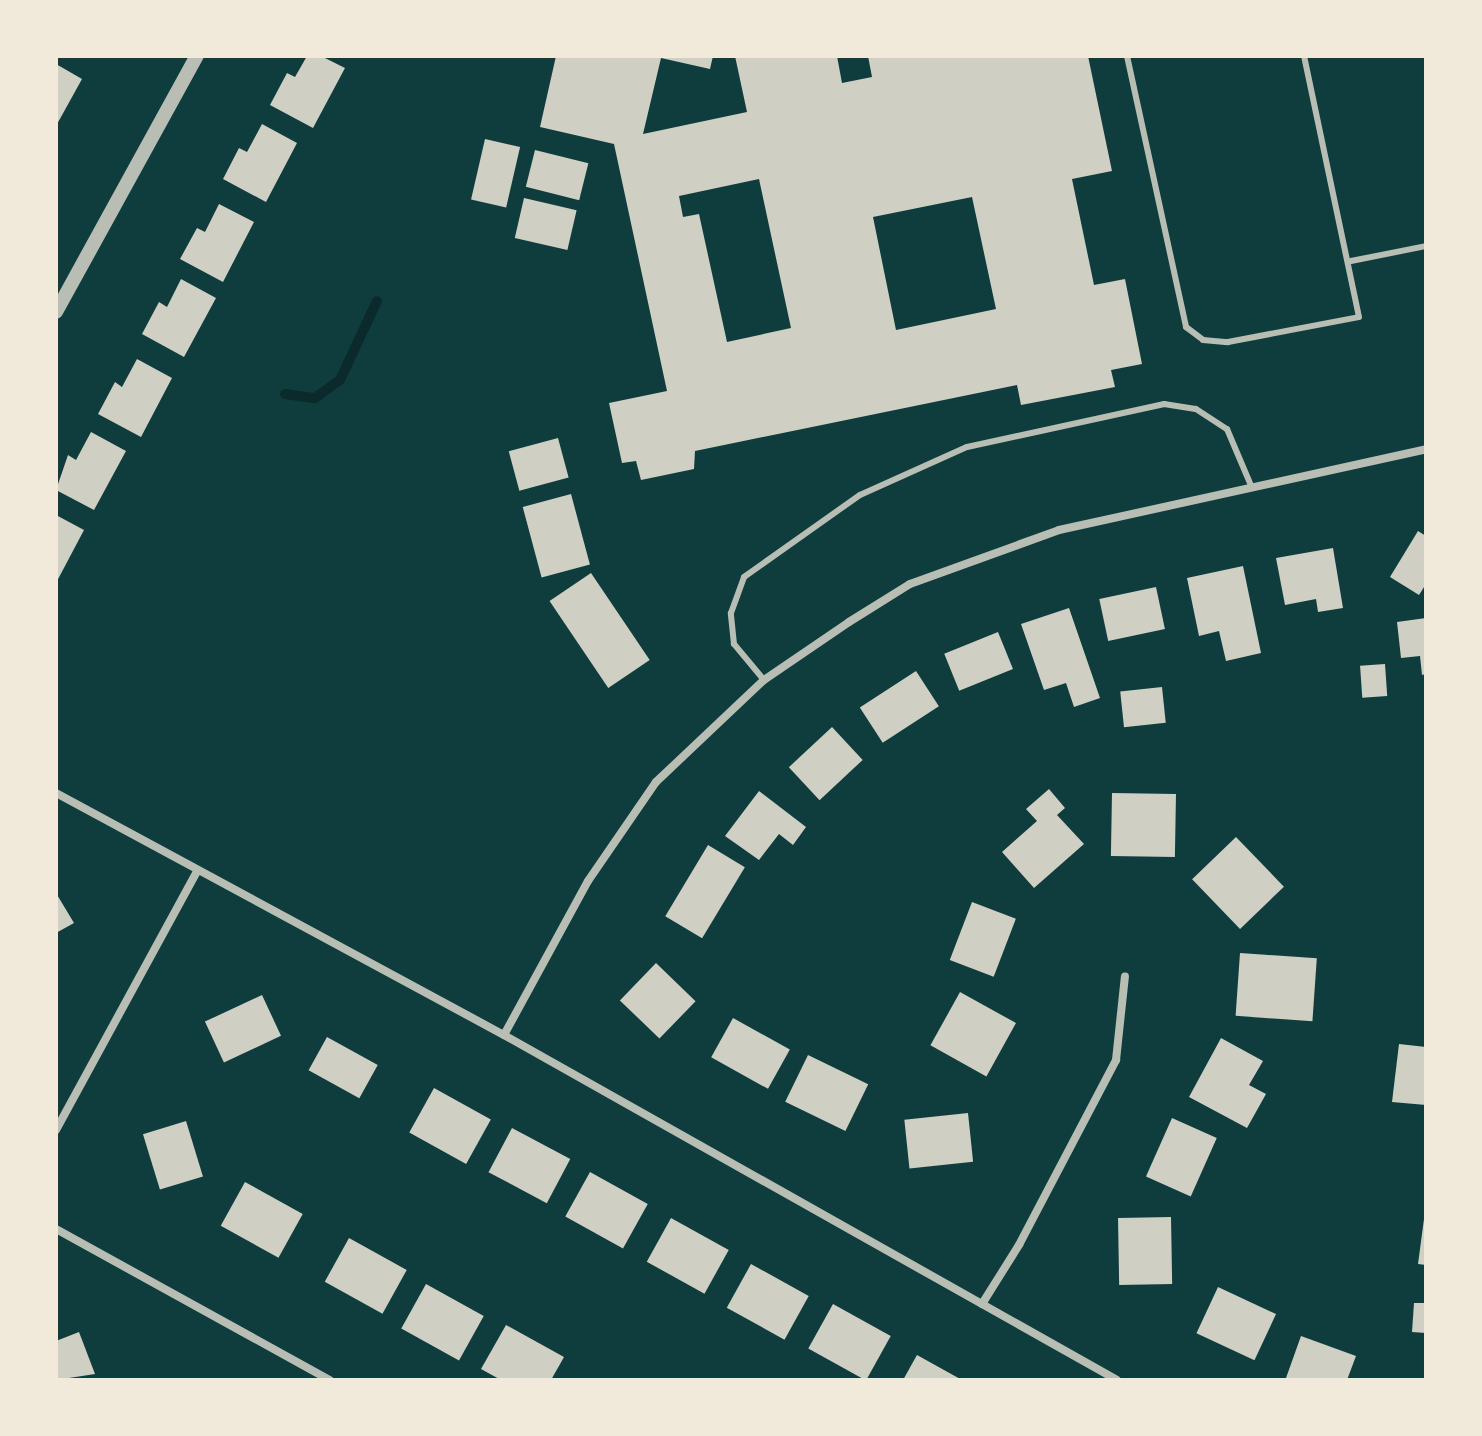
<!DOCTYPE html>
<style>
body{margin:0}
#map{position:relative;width:1482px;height:1436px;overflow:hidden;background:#0f3d3e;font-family:"Sofia Sans Condensed",sans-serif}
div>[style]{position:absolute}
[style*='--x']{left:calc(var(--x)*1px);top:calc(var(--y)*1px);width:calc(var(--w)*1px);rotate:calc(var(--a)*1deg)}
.stream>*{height:10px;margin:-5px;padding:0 5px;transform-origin:5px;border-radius:5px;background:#0a2a2b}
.building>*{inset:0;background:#cfcfc3;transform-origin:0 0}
.service>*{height:6px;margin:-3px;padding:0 3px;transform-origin:3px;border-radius:3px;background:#b8beb3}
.minor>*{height:8px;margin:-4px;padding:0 4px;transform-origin:4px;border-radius:4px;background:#b8beb3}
.tertiary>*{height:14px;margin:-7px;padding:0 7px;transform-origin:7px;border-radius:7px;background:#b8beb3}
span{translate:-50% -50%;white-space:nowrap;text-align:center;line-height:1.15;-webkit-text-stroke:6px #f1e9da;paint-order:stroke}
.frame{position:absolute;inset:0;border:58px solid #f1e9da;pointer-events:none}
</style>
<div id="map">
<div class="stream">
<i style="--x:285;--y:394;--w:30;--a:8"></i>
<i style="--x:315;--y:398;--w:31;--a:-36"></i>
<i style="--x:340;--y:380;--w:87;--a:-64.9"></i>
</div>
<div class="building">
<i style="clip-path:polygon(307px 56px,321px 56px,345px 68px,313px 128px,270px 105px,287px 73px,295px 77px)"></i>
<i style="clip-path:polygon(evenodd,556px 56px,713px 56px,710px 69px,661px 58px,643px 134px,747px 112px,735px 56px,837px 56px,842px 83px,872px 77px,868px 56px,1088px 56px,1112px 171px,1072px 179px,1094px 285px,1125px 279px,1142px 364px,1111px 370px,1115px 387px,1021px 405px,1017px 385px,695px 451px,694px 469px,641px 480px,636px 461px,622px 463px,609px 403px,667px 391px,614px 144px,540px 127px,556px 56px,759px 179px,791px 328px,727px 342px,699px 214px,683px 217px,679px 196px,759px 179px,556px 56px,972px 197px,996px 309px,896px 330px,873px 217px,972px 197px)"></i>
<i style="clip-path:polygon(56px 64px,82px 79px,56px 126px)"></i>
<i style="clip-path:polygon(262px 124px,297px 143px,266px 202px,223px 179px,239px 148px,247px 152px)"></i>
<i style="left:485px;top:139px;width:36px;height:62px;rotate:13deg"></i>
<i style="left:535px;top:150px;width:55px;height:38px;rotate:14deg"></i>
<i style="left:524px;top:198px;width:54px;height:41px;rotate:13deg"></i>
<i style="clip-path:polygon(219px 204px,254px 222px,223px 282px,180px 259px,197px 228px,205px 232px)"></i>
<i style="clip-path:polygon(181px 279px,216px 298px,184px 357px,142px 334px,159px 302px,167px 307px)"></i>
<i style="clip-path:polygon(137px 359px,172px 378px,141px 437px,98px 414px,115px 382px,122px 387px)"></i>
<i style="clip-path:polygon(91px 432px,126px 451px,94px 510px,56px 490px,68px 455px,76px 460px)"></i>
<i style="left:558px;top:438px;width:41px;height:51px;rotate:75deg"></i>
<i style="left:571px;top:494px;width:73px;height:50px;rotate:75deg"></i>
<i style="clip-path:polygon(56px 515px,84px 530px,56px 583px)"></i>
<i style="clip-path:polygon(1418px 531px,1426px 536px,1426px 584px,1419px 595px,1390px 577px)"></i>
<i style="clip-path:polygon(1333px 548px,1343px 608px,1318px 612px,1316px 599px,1285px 605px,1276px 558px)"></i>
<i style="clip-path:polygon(1243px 566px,1261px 653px,1226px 661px,1219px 631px,1199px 636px,1187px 578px)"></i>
<i style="left:591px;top:573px;width:105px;height:50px;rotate:56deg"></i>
<i style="left:1156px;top:587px;width:43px;height:58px;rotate:78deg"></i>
<i style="clip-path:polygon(1069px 608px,1100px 698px,1074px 707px,1066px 683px,1044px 690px,1021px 624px)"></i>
<i style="clip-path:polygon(1426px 618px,1426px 674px,1422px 675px,1420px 656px,1401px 658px,1397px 622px)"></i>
<i style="left:998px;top:632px;width:40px;height:58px;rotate:68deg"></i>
<i style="left:1385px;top:664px;width:32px;height:25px;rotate:86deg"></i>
<i style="left:916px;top:671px;width:42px;height:67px;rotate:57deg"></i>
<i style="left:1162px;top:687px;width:36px;height:42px;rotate:84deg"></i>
<i style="left:832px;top:727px;width:45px;height:59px;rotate:47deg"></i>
<i style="clip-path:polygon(1049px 789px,1065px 808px,1057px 815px,1084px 844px,1034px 888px,1002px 852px,1037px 821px,1026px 809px)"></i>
<i style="clip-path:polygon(759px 791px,806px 827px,793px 845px,779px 834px,759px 860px,725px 836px)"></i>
<i style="left:1112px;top:793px;width:64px;height:63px;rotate:1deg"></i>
<i style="left:1236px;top:837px;width:69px;height:61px;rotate:46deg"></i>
<i style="left:708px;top:845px;width:43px;height:83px;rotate:31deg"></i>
<i style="clip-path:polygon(56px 893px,74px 923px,56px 933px)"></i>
<i style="left:972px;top:902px;width:47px;height:62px;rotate:21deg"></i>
<i style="left:1240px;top:953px;width:77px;height:63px;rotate:4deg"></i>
<i style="left:656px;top:963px;width:55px;height:52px;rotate:44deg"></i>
<i style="left:960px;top:992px;width:64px;height:61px;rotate:29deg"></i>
<i style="left:262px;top:995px;width:45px;height:63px;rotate:65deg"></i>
<i style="left:733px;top:1018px;width:65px;height:45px;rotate:29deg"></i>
<i style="left:327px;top:1037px;width:58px;height:38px;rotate:29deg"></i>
<i style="clip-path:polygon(1221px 1038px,1263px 1061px,1249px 1085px,1266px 1094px,1247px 1128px,1189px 1097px)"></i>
<i style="clip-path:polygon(1399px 1044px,1426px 1047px,1426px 1105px,1392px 1102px)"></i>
<i style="left:808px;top:1055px;width:67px;height:52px;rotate:26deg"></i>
<i style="left:434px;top:1088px;width:65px;height:51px;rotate:29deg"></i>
<i style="left:968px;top:1113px;width:49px;height:64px;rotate:84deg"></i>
<i style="left:1172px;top:1118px;width:49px;height:64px;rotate:24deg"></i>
<i style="left:186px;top:1121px;width:58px;height:45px;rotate:73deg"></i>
<i style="left:512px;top:1128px;width:66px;height:50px;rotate:28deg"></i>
<i style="left:590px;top:1172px;width:66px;height:51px;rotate:29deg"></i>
<i style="left:245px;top:1182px;width:66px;height:50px;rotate:29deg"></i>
<i style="left:1171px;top:1217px;width:67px;height:53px;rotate:89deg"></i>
<i style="left:671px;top:1218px;width:66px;height:50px;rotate:29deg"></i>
<i style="clip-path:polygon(1424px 1219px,1426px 1219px,1426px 1265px,1418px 1264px)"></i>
<i style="left:349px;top:1238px;width:66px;height:50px;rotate:29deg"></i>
<i style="left:751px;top:1264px;width:66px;height:50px;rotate:29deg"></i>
<i style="left:426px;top:1284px;width:66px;height:51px;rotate:29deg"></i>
<i style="left:1218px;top:1287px;width:64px;height:51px;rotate:25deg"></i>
<i style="clip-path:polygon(1414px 1303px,1426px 1303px,1426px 1333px,1412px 1332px)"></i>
<i style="left:833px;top:1304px;width:66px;height:51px;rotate:29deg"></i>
<i style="clip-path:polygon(506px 1325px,564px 1357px,551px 1380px,501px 1380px,481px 1369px)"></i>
<i style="clip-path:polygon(79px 1332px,95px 1374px,56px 1380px,56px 1341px)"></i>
<i style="clip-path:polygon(1301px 1336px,1356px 1356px,1347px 1380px,1286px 1378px)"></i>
<i style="clip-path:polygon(917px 1355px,962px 1380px,903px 1380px)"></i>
</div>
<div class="service">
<i style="--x:1127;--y:56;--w:277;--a:77.7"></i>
<i style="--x:1186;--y:327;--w:21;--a:37"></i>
<i style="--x:1203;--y:340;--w:25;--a:5"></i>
<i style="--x:1228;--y:342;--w:133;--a:-10.8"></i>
<i style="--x:1359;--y:317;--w:267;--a:-101.9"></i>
<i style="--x:1351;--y:261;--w:76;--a:-11.3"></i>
<i style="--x:764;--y:680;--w:47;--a:-129.8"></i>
<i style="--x:734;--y:644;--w:31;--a:-96"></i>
<i style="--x:731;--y:613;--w:38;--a:-70"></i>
<i style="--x:744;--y:577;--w:142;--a:-35.3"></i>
<i style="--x:860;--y:495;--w:117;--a:-24.2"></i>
<i style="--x:967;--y:447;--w:202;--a:-12.3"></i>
<i style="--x:1164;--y:404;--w:32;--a:9"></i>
<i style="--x:1196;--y:409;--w:37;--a:33"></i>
<i style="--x:1227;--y:429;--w:64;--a:67"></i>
</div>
<div class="minor">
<i style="--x:56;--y:793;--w:509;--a:28.38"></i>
<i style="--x:504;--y:1035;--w:703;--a:29.37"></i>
<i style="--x:504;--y:1035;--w:175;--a:-61.4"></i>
<i style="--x:588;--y:881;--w:120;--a:-55.5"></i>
<i style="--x:656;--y:782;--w:149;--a:-43.4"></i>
<i style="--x:764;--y:680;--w:103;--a:-34.3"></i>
<i style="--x:849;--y:622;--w:72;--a:-31.9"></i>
<i style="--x:910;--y:584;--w:158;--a:-19.9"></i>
<i style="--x:1059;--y:530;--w:376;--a:-12.4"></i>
<i style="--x:56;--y:1130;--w:295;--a:-61.4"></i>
<i style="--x:56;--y:1229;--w:313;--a:28.9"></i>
<i style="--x:982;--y:1304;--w:70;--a:-57.9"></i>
<i style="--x:1019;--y:1245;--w:209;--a:-62.3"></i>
<i style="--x:1116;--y:1060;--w:84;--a:-83.9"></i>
</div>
<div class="tertiary">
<i style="--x:56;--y:312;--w:292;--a:-61.2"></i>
</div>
<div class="frame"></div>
</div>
